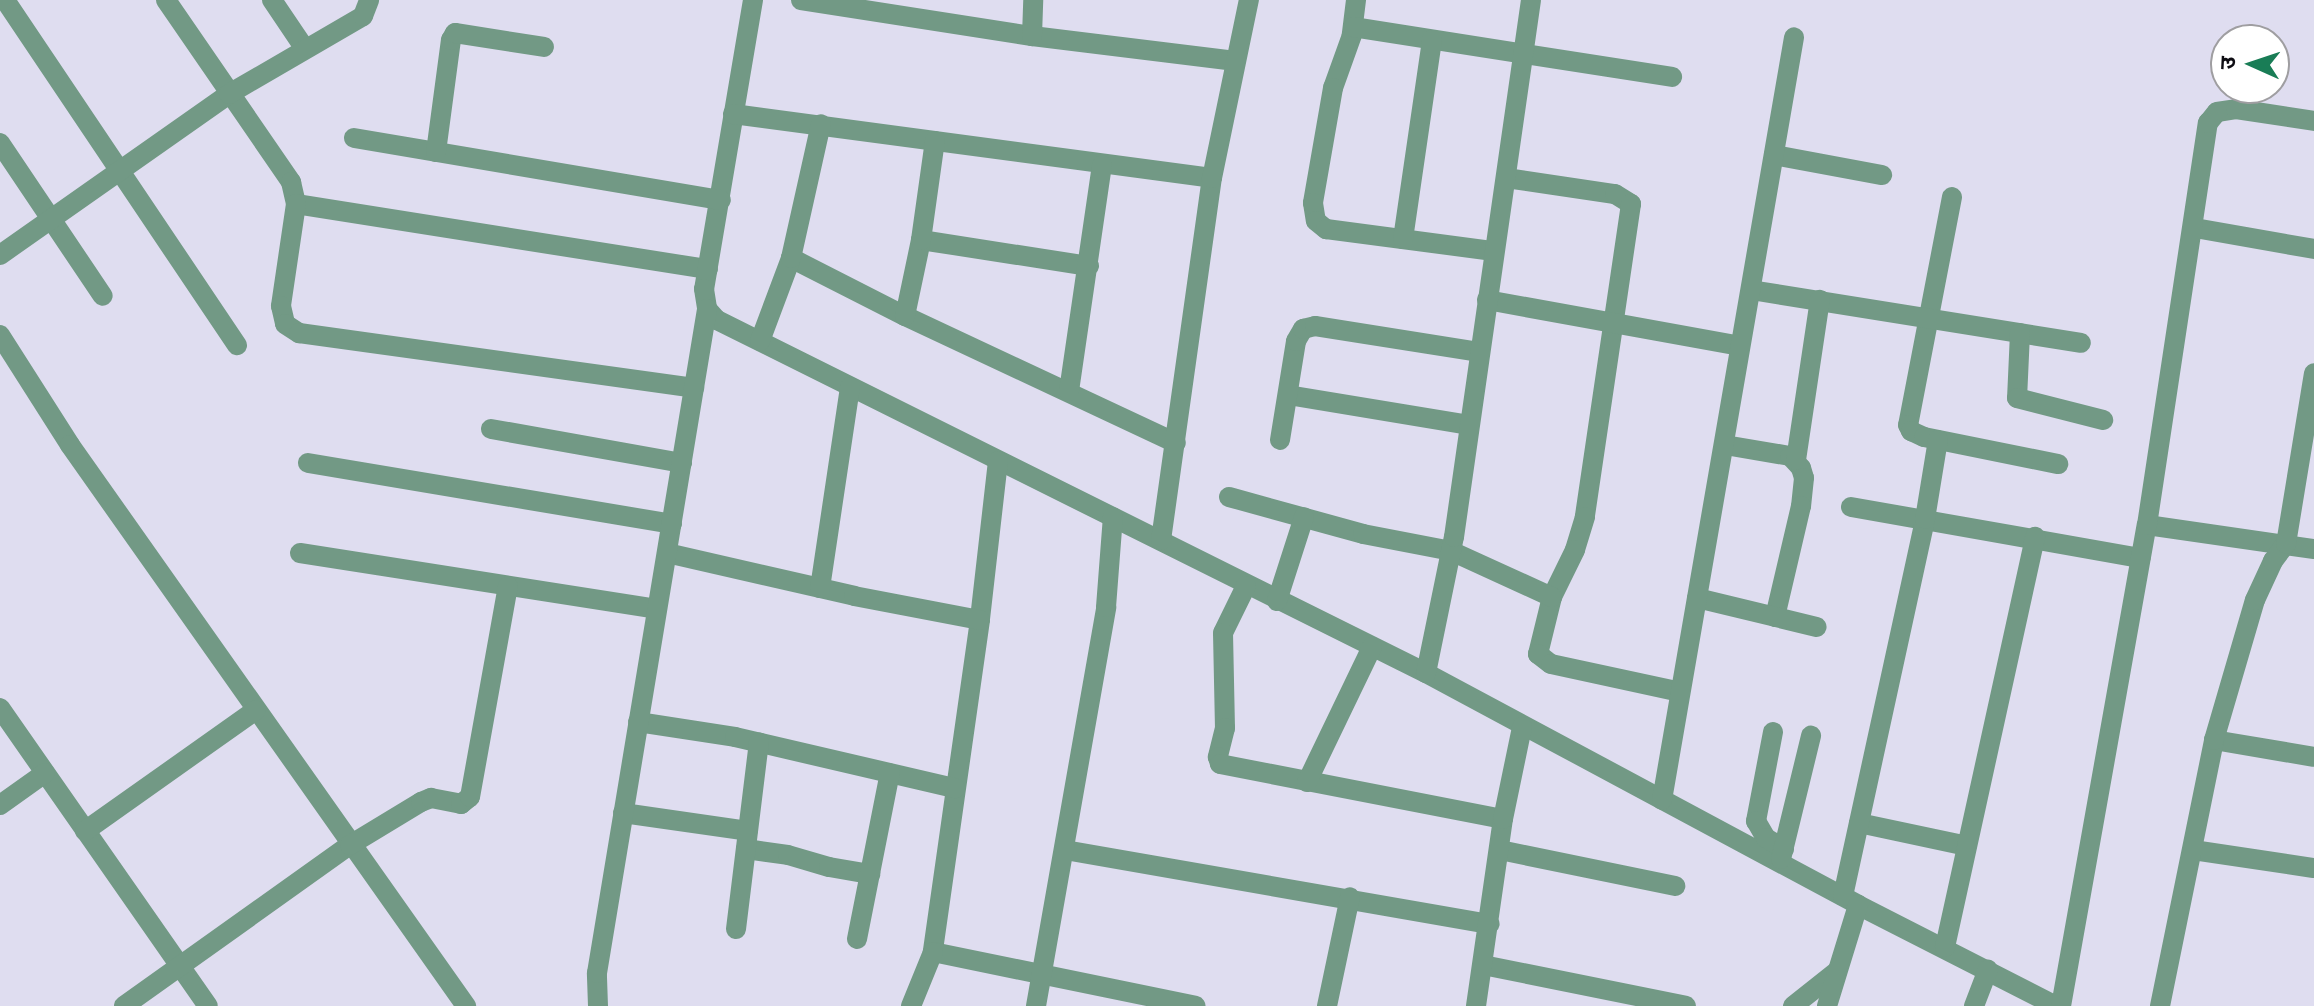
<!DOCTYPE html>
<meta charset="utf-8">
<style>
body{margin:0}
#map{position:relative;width:2314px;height:1006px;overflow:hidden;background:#dfddf0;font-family:"Zilla Slab","Noto Sans Devanagari",serif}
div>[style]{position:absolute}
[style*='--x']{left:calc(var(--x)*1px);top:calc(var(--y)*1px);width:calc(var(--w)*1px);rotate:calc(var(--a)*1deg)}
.street>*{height:20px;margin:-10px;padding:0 10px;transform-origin:10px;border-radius:10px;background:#729985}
span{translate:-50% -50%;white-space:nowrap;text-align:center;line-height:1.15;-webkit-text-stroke:8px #fff;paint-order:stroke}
.north{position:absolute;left:2210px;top:24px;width:80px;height:80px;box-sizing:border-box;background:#fff;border:2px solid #9f9ea1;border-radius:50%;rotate:273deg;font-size:22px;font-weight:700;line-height:32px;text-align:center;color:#0e0d13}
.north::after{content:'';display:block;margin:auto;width:28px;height:36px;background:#197d56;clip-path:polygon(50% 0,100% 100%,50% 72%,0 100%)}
</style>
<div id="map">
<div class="street">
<i style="--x:5;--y:0;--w:416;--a:56.1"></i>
<i style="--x:166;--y:0;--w:221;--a:55.5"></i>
<i style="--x:291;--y:182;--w:23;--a:77"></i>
<i style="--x:296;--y:204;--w:417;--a:9"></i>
<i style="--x:272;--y:0;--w:59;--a:56"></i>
<i style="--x:753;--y:0;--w:293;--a:99.6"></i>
<i style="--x:704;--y:289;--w:20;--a:81"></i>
<i style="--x:707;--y:309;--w:15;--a:48"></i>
<i style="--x:717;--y:320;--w:792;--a:26.47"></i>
<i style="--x:1426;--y:673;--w:490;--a:28.2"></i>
<i style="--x:1858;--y:905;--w:222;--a:27"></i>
<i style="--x:801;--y:0;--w:234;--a:8.9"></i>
<i style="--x:1032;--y:36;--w:205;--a:7"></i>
<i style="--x:1356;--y:0;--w:35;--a:97"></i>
<i style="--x:1352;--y:35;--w:56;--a:109.7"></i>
<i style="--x:1333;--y:88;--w:117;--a:99.9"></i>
<i style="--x:1313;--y:203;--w:18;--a:81"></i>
<i style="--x:1316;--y:221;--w:13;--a:39"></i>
<i style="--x:1326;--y:229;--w:169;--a:7.5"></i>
<i style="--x:1353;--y:27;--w:323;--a:8.9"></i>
<i style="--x:1032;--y:36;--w:36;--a:-88"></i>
<i style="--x:733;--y:114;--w:483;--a:7.6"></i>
<i style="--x:354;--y:138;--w:372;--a:9.6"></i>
<i style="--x:0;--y:143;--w:184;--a:56.1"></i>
<i style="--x:436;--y:152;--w:113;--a:-82.4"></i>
<i style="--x:451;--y:40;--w:8;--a:-60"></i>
<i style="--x:455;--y:33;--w:90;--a:8.9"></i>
<i style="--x:1774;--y:155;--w:110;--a:10.5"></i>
<i style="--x:1506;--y:178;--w:110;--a:8.4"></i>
<i style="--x:1615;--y:194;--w:19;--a:32"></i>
<i style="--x:1631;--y:204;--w:316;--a:98.4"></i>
<i style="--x:1585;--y:517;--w:34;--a:107"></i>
<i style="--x:1575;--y:550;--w:52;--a:116.1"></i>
<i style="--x:1552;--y:597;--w:59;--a:103.8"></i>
<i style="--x:1538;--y:654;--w:16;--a:38"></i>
<i style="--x:1551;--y:664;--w:132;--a:12.2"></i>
<i style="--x:1952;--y:197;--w:232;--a:100.9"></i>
<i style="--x:1908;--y:425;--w:7;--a:63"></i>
<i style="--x:1911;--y:431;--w:14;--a:25"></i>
<i style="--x:1924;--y:437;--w:137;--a:11.4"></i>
<i style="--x:296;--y:204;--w:103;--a:98.4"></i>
<i style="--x:281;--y:306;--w:18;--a:77"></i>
<i style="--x:285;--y:324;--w:17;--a:33"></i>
<i style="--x:299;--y:333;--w:399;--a:7.9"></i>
<i style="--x:2195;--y:228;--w:121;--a:10"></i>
<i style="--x:1403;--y:239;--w:201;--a:-81.7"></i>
<i style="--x:921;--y:240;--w:170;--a:8.8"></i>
<i style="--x:0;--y:255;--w:280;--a:-35.1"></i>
<i style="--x:229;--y:94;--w:155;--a:-30.2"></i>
<i style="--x:363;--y:16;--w:17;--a:-69"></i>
<i style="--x:791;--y:258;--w:128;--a:27"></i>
<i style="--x:905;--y:316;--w:299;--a:25.1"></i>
<i style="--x:1751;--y:290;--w:334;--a:9.1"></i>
<i style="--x:1487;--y:300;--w:257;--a:10.3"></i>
<i style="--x:905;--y:316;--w:78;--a:-78.1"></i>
<i style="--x:921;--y:240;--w:100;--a:-82"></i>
<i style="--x:2020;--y:333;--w:65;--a:92.6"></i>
<i style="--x:2017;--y:398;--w:89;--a:14.3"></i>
<i style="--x:0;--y:335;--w:130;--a:57.5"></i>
<i style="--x:70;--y:445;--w:687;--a:54.78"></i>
<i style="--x:760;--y:341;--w:89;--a:-69.5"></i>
<i style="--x:791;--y:258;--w:137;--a:-77.4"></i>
<i style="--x:1069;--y:391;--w:228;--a:-81.7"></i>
<i style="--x:1288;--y:395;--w:183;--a:9.4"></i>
<i style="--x:491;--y:429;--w:194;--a:10.1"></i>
<i style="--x:1280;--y:440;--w:100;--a:-80.8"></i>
<i style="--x:1296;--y:341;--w:14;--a:-60"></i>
<i style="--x:1303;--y:329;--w:12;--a:-14"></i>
<i style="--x:1315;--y:326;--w:167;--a:9"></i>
<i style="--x:1725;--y:445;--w:66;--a:9.6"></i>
<i style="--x:1790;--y:456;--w:16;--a:47"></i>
<i style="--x:1801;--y:468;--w:10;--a:73"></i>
<i style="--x:1804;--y:478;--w:28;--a:96"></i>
<i style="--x:1801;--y:506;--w:114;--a:103.2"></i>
<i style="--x:1796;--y:460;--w:162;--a:-81.5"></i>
<i style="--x:998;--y:461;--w:160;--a:96.5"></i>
<i style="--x:980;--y:620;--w:335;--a:98.1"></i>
<i style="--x:933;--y:952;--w:268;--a:11.6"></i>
<i style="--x:308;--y:463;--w:369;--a:9.5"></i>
<i style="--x:1229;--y:497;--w:139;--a:15.4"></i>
<i style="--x:1363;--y:534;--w:90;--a:10.9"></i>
<i style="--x:1451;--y:551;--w:111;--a:24.5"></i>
<i style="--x:1851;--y:507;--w:294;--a:10"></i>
<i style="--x:2147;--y:525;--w:169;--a:8.2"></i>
<i style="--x:1161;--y:540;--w:366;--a:-82"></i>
<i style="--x:1212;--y:178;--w:182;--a:-78.3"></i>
<i style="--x:300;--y:553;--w:361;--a:8.9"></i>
<i style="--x:667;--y:553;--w:192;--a:12.9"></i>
<i style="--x:854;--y:596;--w:128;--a:10.8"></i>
<i style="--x:1246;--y:586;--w:52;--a:116.1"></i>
<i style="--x:1223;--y:633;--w:95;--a:88.8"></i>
<i style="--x:1225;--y:728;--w:30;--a:104"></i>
<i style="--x:1218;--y:757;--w:7;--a:74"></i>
<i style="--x:1220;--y:764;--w:288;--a:11"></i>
<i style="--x:820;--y:588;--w:203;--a:-81.5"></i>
<i style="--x:1697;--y:598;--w:123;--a:13.6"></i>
<i style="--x:1277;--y:601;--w:88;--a:-72.2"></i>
<i style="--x:1426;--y:673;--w:139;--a:-78.4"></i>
<i style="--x:1454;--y:537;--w:542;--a:-81.84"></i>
<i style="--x:0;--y:708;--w:363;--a:55.1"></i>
<i style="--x:638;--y:722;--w:98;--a:8.8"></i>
<i style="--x:735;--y:737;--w:226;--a:13.1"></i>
<i style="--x:1773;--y:732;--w:91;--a:100.8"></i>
<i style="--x:1756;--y:821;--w:20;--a:60"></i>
<i style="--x:1766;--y:838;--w:21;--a:31"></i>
<i style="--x:2214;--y:740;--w:101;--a:9.6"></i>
<i style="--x:1307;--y:782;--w:150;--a:-64.3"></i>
<i style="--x:1662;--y:800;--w:774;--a:-80.18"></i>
<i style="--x:0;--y:805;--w:55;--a:-35.4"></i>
<i style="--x:623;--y:813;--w:126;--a:8.2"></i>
<i style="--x:1859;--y:823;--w:110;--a:12"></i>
<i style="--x:85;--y:831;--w:209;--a:-35.3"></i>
<i style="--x:746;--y:849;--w:42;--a:8.1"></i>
<i style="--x:788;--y:855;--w:43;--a:16.3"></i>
<i style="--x:829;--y:867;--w:42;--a:9.7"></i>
<i style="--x:1065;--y:850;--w:431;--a:9.9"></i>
<i style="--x:1500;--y:850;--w:179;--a:11.6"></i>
<i style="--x:2193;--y:850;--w:122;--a:8.5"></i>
<i style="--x:1781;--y:859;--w:127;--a:-76.3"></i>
<i style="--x:1843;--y:896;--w:386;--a:-77.7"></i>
<i style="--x:1925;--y:519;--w:80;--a:-80.7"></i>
<i style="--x:736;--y:929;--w:188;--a:-83"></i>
<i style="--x:857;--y:939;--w:169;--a:-78.8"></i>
<i style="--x:1945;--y:947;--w:420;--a:-77.6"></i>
<i style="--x:1483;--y:965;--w:207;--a:11.4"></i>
<i style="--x:124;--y:1006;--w:277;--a:-35.5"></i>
<i style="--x:350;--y:845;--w:83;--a:-31.2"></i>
<i style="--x:421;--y:802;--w:11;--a:-22"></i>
<i style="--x:431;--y:798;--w:31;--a:11"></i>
<i style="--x:461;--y:804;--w:11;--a:-38"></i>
<i style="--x:470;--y:797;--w:214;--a:-79.8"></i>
<i style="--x:598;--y:1006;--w:33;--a:-92"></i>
<i style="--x:597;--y:973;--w:673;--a:-80.59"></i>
<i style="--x:911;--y:1006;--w:58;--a:-67.8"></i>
<i style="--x:1036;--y:1006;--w:405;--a:-80"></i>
<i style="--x:1106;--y:607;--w:90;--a:-85.6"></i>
<i style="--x:1327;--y:1006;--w:111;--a:-78.1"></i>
<i style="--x:1476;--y:1006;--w:189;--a:-81.8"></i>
<i style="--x:1503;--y:819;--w:94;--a:-78.3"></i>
<i style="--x:1793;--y:1006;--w:55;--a:-38.3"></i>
<i style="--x:1827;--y:1006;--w:106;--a:-72.9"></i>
<i style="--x:1974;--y:1006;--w:39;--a:-69"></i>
<i style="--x:2061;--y:1006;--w:489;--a:-79.9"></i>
<i style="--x:2147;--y:525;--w:407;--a:-81.4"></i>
<i style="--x:2208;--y:123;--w:14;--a:-51"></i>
<i style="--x:2217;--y:112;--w:19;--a:-9"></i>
<i style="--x:2236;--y:109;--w:79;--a:8.7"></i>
<i style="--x:2160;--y:1006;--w:271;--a:-78.5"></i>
<i style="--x:2214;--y:740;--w:146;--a:-73.7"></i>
<i style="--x:2255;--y:600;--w:43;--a:-65.2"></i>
<i style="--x:2273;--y:561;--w:21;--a:-53"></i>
<i style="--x:2286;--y:544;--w:173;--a:-80.7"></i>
</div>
<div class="north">उ</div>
</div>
